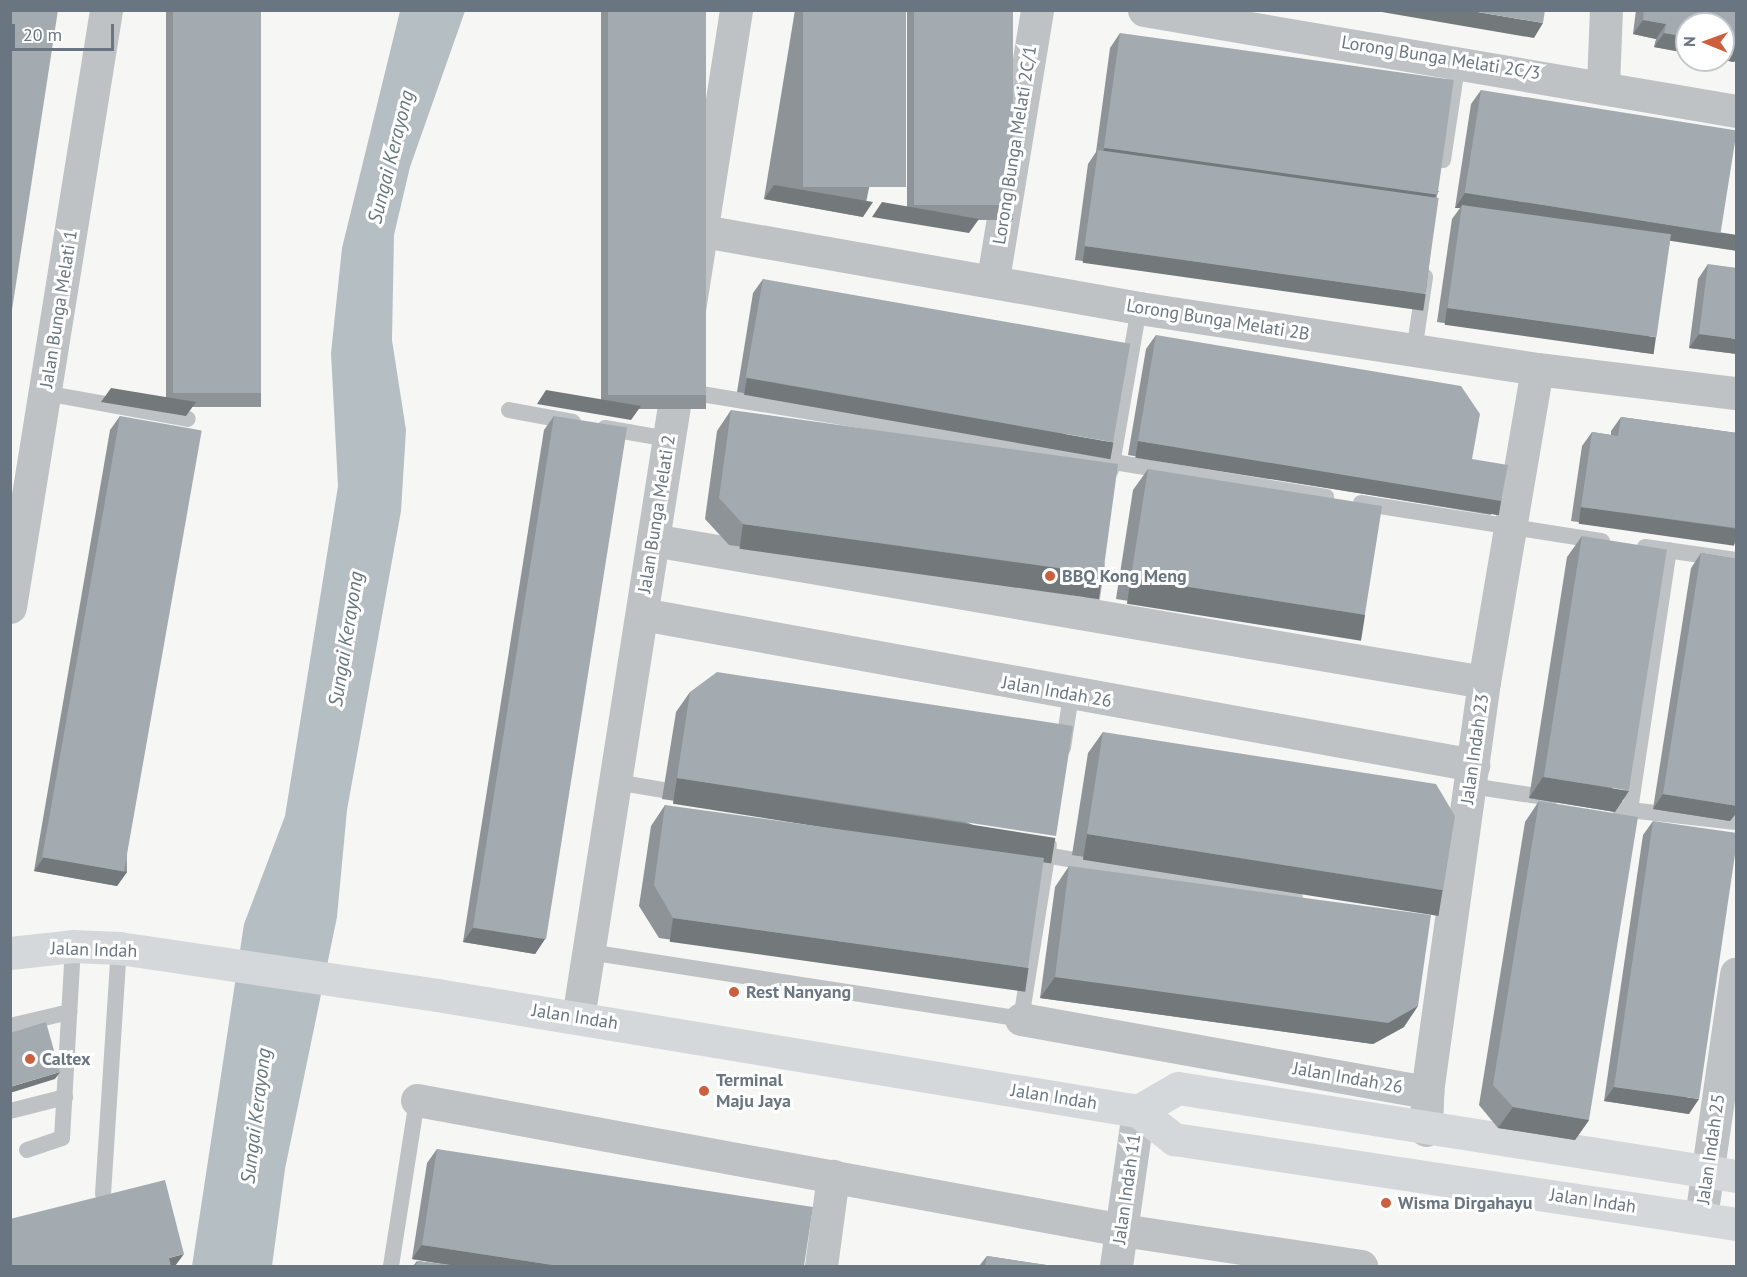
<!DOCTYPE html>
<style>
body{margin:0}
#map{position:relative;width:1747px;height:1277px;overflow:hidden;background:#f6f6f4;font-family:"PT Sans",sans-serif}
div>[style]{position:absolute}
[style*='--x']{left:calc(var(--x)*1px);top:calc(var(--y)*1px);width:calc(var(--w)*1px);rotate:calc(var(--a)*1deg)}
.water>*{inset:0;background:#b5bfc3}
.lane>*{height:16px;margin:-8px;padding:0 8px;transform-origin:8px;border-radius:8px;background:#bec2c5}
.street>*{height:33px;margin:-16.5px;padding:0 16.5px;transform-origin:16.5px;border-radius:16.5px;background:#bec2c5}
.secondary>*{height:33px;margin:-16.5px;padding:0 16.5px;transform-origin:16.5px;border-radius:16.5px;background:#d5d8db}
.wall>*{inset:0;background:#8d9397;transform-origin:0 0}
.shaded-wall>*{inset:0;background:#73787b;transform-origin:0 0}
.building>*{inset:0;background:#a4abb0;transform-origin:0 0}
.dots>*{width:16px;height:16px;translate:-50% -50%;box-sizing:border-box;border:3px solid #fff;border-radius:50%}
span{translate:-50% -50%;white-space:nowrap;text-align:center;line-height:1.15;-webkit-text-stroke:6px #fff;paint-order:stroke}
.street-label{font-size:18px;color:#697681}
.poi-label{font-size:18px;color:#697681;font-weight:700}
.left{translate:0 -50%;text-align:left}
.water-label{font-size:20px;color:#65777d;font-style:italic}
.frame{position:absolute;inset:0;border:12px solid #697681;pointer-events:none}
.north{position:absolute;left:1675px;top:12px;width:60px;height:60px;box-sizing:border-box;background:#fff;border:2px solid #c3c8cd;border-radius:50%;rotate:271deg;font-size:16px;font-weight:700;line-height:24px;text-align:center;color:#697681}
.north::after{content:'';display:block;margin:auto;width:21px;height:27px;background:#cc5f3e;clip-path:polygon(50% 0,100% 100%,50% 72%,0 100%)}
.scale{position:absolute;left:12px;top:24px;width:102px;height:27px;box-sizing:border-box;border:3px solid #697681;border-top:0;padding-left:8px;font-size:18px;line-height:21px;white-space:nowrap;color:#697681;-webkit-text-stroke:4px #fff;paint-order:stroke}
</style>
<div id="map">
<div class="water">
<i style="clip-path:polygon(400px 11px,465px 11px,410px 167px,394px 235px,392px 340px,406px 430px,401px 511px,347px 810px,337px 917px,285px 1169px,272px 1266px,192px 1266px,244px 924px,285px 816px,338px 486px,331px 353px,342px 248px)"></i>
</div>
<div class="lane">
<i style="--x:1443;--y:160;--w:100;--a:-81.4"></i>
<i style="--x:1414;--y:351;--w:75;--a:-81.5"></i>
<i style="--x:677;--y:390;--w:658;--a:9.36"></i>
<i style="--x:45;--y:393;--w:145;--a:10.3"></i>
<i style="--x:509;--y:410;--w:65;--a:10.6"></i>
<i style="--x:605;--y:428;--w:65;--a:9.8"></i>
<i style="--x:1111;--y:470;--w:164;--a:-80.2"></i>
<i style="--x:1361;--y:503;--w:244;--a:9"></i>
<i style="--x:1645;--y:547;--w:92;--a:8.1"></i>
<i style="--x:1089;--y:618;--w:53;--a:-81.3"></i>
<i style="--x:1063;--y:748;--w:54;--a:-81.4"></i>
<i style="--x:616;--y:782;--w:71;--a:9.7"></i>
<i style="--x:1471;--y:786;--w:80;--a:8.6"></i>
<i style="--x:1620;--y:809;--w:117;--a:6.4"></i>
<i style="--x:1626;--y:837;--w:290;--a:-81.5"></i>
<i style="--x:1022;--y:851;--w:277;--a:9.8"></i>
<i style="--x:589;--y:952;--w:437;--a:8.8"></i>
<i style="--x:1021;--y:1019;--w:176;--a:-80.9"></i>
<i style="--x:10;--y:1026;--w:61;--a:-13.3"></i>
<i style="--x:10;--y:1111;--w:57;--a:-14.3"></i>
<i style="--x:27;--y:1150;--w:37;--a:-19"></i>
<i style="--x:62;--y:1138;--w:192;--a:-86.7"></i>
<i style="--x:103;--y:1194;--w:247;--a:-86.3"></i>
<i style="--x:391;--y:1266;--w:168;--a:-81.1"></i>
</div>
<div class="street">
<i style="--x:1144;--y:10;--w:601;--a:9.68"></i>
<i style="--x:1603;--y:84;--w:74;--a:-87.7"></i>
<i style="--x:703;--y:231;--w:443;--a:10"></i>
<i style="--x:1139;--y:308;--w:403;--a:8.7"></i>
<i style="--x:1537;--y:369;--w:200;--a:6.9"></i>
<i style="--x:993;--y:279;--w:273;--a:-80.7"></i>
<i style="--x:653;--y:540;--w:843;--a:9.7"></i>
<i style="--x:10;--y:607;--w:605;--a:-80.86"></i>
<i style="--x:642;--y:614;--w:845;--a:10.3"></i>
<i style="--x:578;--y:1018;--w:1020;--a:-81.09"></i>
<i style="--x:1021;--y:1019;--w:413;--a:10.2"></i>
<i style="--x:417;--y:1100;--w:717;--a:10.45"></i>
<i style="--x:1122;--y:1230;--w:242;--a:8.6"></i>
<i style="--x:1426;--y:1130;--w:38;--a:-88"></i>
<i style="--x:1427;--y:1092;--w:414;--a:-82.1"></i>
<i style="--x:1484;--y:682;--w:317;--a:-80.4"></i>
<i style="--x:1701;--y:1217;--w:246;--a:-81.8"></i>
<i style="--x:821;--y:1266;--w:91;--a:-82.4"></i>
<i style="--x:1116;--y:1266;--w:157;--a:-81.9"></i>
</div>
<div class="secondary">
<i style="--x:10;--y:953;--w:63;--a:-6.3"></i>
<i style="--x:73;--y:946;--w:46;--a:2.5"></i>
<i style="--x:119;--y:948;--w:321;--a:8.4"></i>
<i style="--x:437;--y:995;--w:711;--a:9.4"></i>
<i style="--x:1138;--y:1111;--w:46;--a:37.9"></i>
<i style="--x:1174;--y:1139;--w:568;--a:8.6"></i>
<i style="--x:1138;--y:1111;--w:46;--a:-29.9"></i>
<i style="--x:1178;--y:1088;--w:565;--a:8.96"></i>
</div>
<div class="wall">
<i style="left:166px;top:10px;width:95px;height:397px"></i>
<i style="left:601px;top:10px;width:105px;height:399px"></i>
<i style="clip-path:polygon(795px 10px,906px 10px,863px 217px,764px 199px)"></i>
<i style="left:907px;top:10px;width:106px;height:210px"></i>
<i style="clip-path:polygon(1636px 10px,1737px 10px,1737px 58px,1734px 62px,1654px 47px,1656px 39px,1633px 34px)"></i>
<i style="clip-path:polygon(1120px 33px,1437px 195px,1426px 291px,1416px 305px,1075px 260px,1088px 164px,1096px 152px,1110px 48px)"></i>
<i style="clip-path:polygon(1481px 90px,1670px 241px,1646px 353px,1437px 322px,1452px 219px,1460px 208px,1455px 208px,1471px 104px)"></i>
<i style="clip-path:polygon(1708px 264px,1737px 354px,1689px 348px,1698px 279px)"></i>
<i style="clip-path:polygon(763px 279px,1104px 454px,737px 392px,753px 293px)"></i>
<i style="clip-path:polygon(1156px 335px,1472px 459px,1491px 515px,1128px 455px,1146px 349px)"></i>
<i style="clip-path:polygon(731px 410px,1103px 574px,1088px 595px,729px 545px,705px 519px,717px 431px)"></i>
<i style="clip-path:polygon(120px 416px,127px 872px,117px 886px,34px 871px,110px 430px)"></i>
<i style="clip-path:polygon(554px 416px,545px 939px,535px 954px,463px 942px,544px 430px)"></i>
<i style="clip-path:polygon(1621px 417px,1737px 433px,1737px 544px,1571px 521px,1582px 446px,1592px 432px,1611px 435px,1611px 431px)"></i>
<i style="clip-path:polygon(1148px 469px,1365px 614px,1350px 635px,1116px 599px,1133px 490px)"></i>
<i style="clip-path:polygon(1582px 536px,1615px 812px,1529px 798px,1567px 557px)"></i>
<i style="clip-path:polygon(1701px 553px,1737px 559px,1737px 812px,1730px 821px,1653px 809px,1691px 568px)"></i>
<i style="clip-path:polygon(690px 692px,1041px 857px,662px 799px,676px 712px)"></i>
<i style="clip-path:polygon(1103px 732px,1443px 890px,1429px 911px,1072px 855px,1088px 753px)"></i>
<i style="clip-path:polygon(1539px 801px,1589px 1120px,1575px 1140px,1498px 1128px,1479px 1105px,1525px 822px)"></i>
<i style="clip-path:polygon(665px 805px,1028px 968px,1014px 989px,659px 938px,639px 906px,651px 826px)"></i>
<i style="clip-path:polygon(1653px 821px,1689px 1114px,1604px 1101px,1643px 835px)"></i>
<i style="clip-path:polygon(1069px 866px,1404px 1027px,1373px 1044px,1040px 998px,1055px 887px)"></i>
<i style="clip-path:polygon(437px 1149px,804px 1266px,413px 1266px,417px 1261px,453px 1266px,412px 1259px,427px 1163px)"></i>
<i style="clip-path:polygon(987px 1256px,1053px 1266px,979px 1266px)"></i>
</div>
<div class="shaded-wall">
<i style="clip-path:polygon(1370px 10px,1466px 10px,1543px 23px,1534px 38px)"></i>
<i style="clip-path:polygon(1643px 20px,1666px 24px,1656px 39px,1633px 34px)"></i>
<i style="clip-path:polygon(1664px 33px,1687px 37px,1687px 53px,1654px 47px)"></i>
<i style="clip-path:polygon(1723px 44px,1737px 46px,1737px 58px,1734px 62px,1723px 60px)"></i>
<i style="clip-path:polygon(1105px 148px,1439px 191px,1429px 205px,1097px 159px)"></i>
<i style="clip-path:polygon(774px 185px,873px 202px,863px 217px,764px 199px)"></i>
<i style="clip-path:polygon(1465px 193px,1737px 235px,1737px 251px,1462px 209px,1462px 205px,1460px 208px,1455px 208px)"></i>
<i style="clip-path:polygon(882px 202px,979px 219px,969px 233px,872px 217px)"></i>
<i style="left:1085px;top:246px;width:344px;height:17px;rotate:8deg"></i>
<i style="left:1447px;top:308px;width:211px;height:17px;rotate:8deg"></i>
<i style="clip-path:polygon(1699px 334px,1737px 339px,1737px 354px,1689px 348px)"></i>
<i style="left:747px;top:378px;width:372px;height:17px;rotate:10deg"></i>
<i style="clip-path:polygon(111px 388px,196px 402px,186px 416px,101px 402px)"></i>
<i style="clip-path:polygon(546px 390px,641px 406px,631px 420px,537px 404px)"></i>
<i style="left:1138px;top:441px;width:368px;height:17px;rotate:9deg"></i>
<i style="left:1581px;top:507px;width:157px;height:17px;rotate:8deg"></i>
<i style="left:743px;top:524px;width:363px;height:25px;rotate:8deg"></i>
<i style="left:1131px;top:578px;width:237px;height:26px;rotate:9deg"></i>
<i style="clip-path:polygon(1543px 777px,1629px 791px,1615px 812px,1529px 798px)"></i>
<i style="left:677px;top:778px;width:383px;height:26px;rotate:9deg"></i>
<i style="clip-path:polygon(1663px 794px,1737px 806px,1737px 812px,1730px 821px,1653px 809px)"></i>
<i style="left:1087px;top:834px;width:360px;height:26px;rotate:9deg"></i>
<i style="clip-path:polygon(44px 857px,127px 872px,117px 886px,34px 871px)"></i>
<i style="left:673px;top:918px;width:359px;height:24px;rotate:8deg"></i>
<i style="clip-path:polygon(473px 928px,545px 939px,535px 954px,463px 942px)"></i>
<i style="clip-path:polygon(1055px 977px,1418px 1006px,1404px 1027px,1373px 1044px,1040px 998px)"></i>
<i style="clip-path:polygon(60px 1072px,55px 1079px,10px 1093px,10px 1087px)"></i>
<i style="clip-path:polygon(1614px 1087px,1699px 1099px,1689px 1114px,1604px 1101px)"></i>
<i style="clip-path:polygon(1513px 1107px,1589px 1120px,1575px 1140px,1498px 1128px)"></i>
<i style="clip-path:polygon(422px 1245px,559px 1266px,458px 1266px,412px 1259px)"></i>
<i style="clip-path:polygon(184px 1254px,175px 1266px,163px 1266px,169px 1258px)"></i>
</div>
<div class="building">
<i style="clip-path:polygon(10px 10px,58px 10px,10px 323px)"></i>
<i style="left:173px;top:10px;width:88px;height:383px"></i>
<i style="left:608px;top:10px;width:98px;height:385px"></i>
<i style="left:803px;top:10px;width:103px;height:177px"></i>
<i style="left:914px;top:10px;width:99px;height:195px"></i>
<i style="clip-path:polygon(1466px 10px,1545px 10px,1543px 23px)"></i>
<i style="clip-path:polygon(1644px 10px,1737px 10px,1737px 46px,1723px 44px,1723px 24px,1687px 24px,1687px 37px,1664px 33px,1666px 24px,1643px 20px)"></i>
<i style="left:1120px;top:33px;width:337px;height:116px;rotate:8deg"></i>
<i style="left:1481px;top:90px;width:259px;height:104px;rotate:9deg"></i>
<i style="left:1098px;top:150px;width:344px;height:97px;rotate:8deg"></i>
<i style="left:1462px;top:205px;width:211px;height:104px;rotate:8deg"></i>
<i style="clip-path:polygon(1708px 264px,1737px 268px,1737px 339px,1699px 334px)"></i>
<i style="left:763px;top:279px;width:373px;height:100px;rotate:10deg"></i>
<i style="clip-path:polygon(1156px 335px,1461px 386px,1480px 414px,1472px 459px,1508px 465px,1501px 501px,1138px 441px)"></i>
<i style="clip-path:polygon(731px 410px,1118px 464px,1103px 574px,743px 524px,719px 498px)"></i>
<i style="left:120px;top:416px;width:83px;height:448px;rotate:10deg"></i>
<i style="left:554px;top:416px;width:74px;height:518px;rotate:9deg"></i>
<i style="clip-path:polygon(1621px 417px,1737px 433px,1737px 528px,1581px 507px,1592px 432px,1618px 436px)"></i>
<i style="left:1148px;top:469px;width:237px;height:110px;rotate:9deg"></i>
<i style="left:1582px;top:536px;width:86px;height:244px;rotate:9deg"></i>
<i style="clip-path:polygon(1701px 553px,1737px 559px,1737px 806px,1663px 794px)"></i>
<i style="clip-path:polygon(717px 672px,1073px 726px,1056px 836px,677px 778px,690px 692px)"></i>
<i style="clip-path:polygon(1103px 732px,1436px 784px,1455px 816px,1443px 890px,1087px 834px)"></i>
<i style="clip-path:polygon(1539px 801px,1638px 817px,1589px 1120px,1513px 1107px,1493px 1085px)"></i>
<i style="clip-path:polygon(665px 805px,1044px 858px,1028px 968px,673px 918px,654px 885px)"></i>
<i style="clip-path:polygon(1653px 821px,1737px 833px,1737px 841px,1699px 1099px,1614px 1087px)"></i>
<i style="clip-path:polygon(1069px 866px,1431px 915px,1418px 1006px,1388px 1023px,1055px 977px)"></i>
<i style="clip-path:polygon(46px 1022px,60px 1072px,10px 1087px,10px 1033px)"></i>
<i style="clip-path:polygon(437px 1149px,813px 1207px,804px 1266px,559px 1266px,422px 1245px)"></i>
<i style="clip-path:polygon(165px 1180px,184px 1254px,169px 1258px,171px 1266px,10px 1266px,10px 1219px)"></i>
<i style="clip-path:polygon(987px 1256px,1053px 1266px,985px 1266px)"></i>
<i style="clip-path:polygon(417px 1261px,459px 1266px,416px 1266px)"></i>
</div>
<div class="dots">
<i style="left:1050px;top:576px;background:#cc5f3e"></i>
<i style="left:734px;top:992px;background:#cc5f3e"></i>
<i style="left:30px;top:1059px;background:#cc5f3e"></i>
<i style="left:704px;top:1091px;background:#cc5f3e"></i>
<i style="left:1386px;top:1203px;background:#cc5f3e"></i>
</div>
<div class="street-label">
<span style="left:1441px;top:58px;rotate:9deg">Lorong Bunga Melati 2C/3</span>
<span style="left:1015px;top:145px;rotate:-81deg">Lorong Bunga Melati 2C/1</span>
<span style="left:59px;top:309px;rotate:-81deg">Jalan Bunga Melati 1</span>
<span style="left:1218px;top:320px;rotate:9deg">Lorong Bunga Melati 2B</span>
<span style="left:657px;top:514px;rotate:-81deg">Jalan Bunga Melati 2</span>
<span style="left:1057px;top:692px;rotate:10deg">Jalan Indah 26</span>
<span style="left:1475px;top:749px;rotate:-82deg">Jalan Indah 23</span>
<span style="left:94px;top:950px;rotate:2deg">Jalan Indah</span>
<span style="left:575px;top:1017px;rotate:9deg">Jalan Indah</span>
<span style="left:1348px;top:1078px;rotate:10deg">Jalan Indah 26</span>
<span style="left:1054px;top:1097px;rotate:9deg">Jalan Indah</span>
<span style="left:1711px;top:1149px;rotate:-82deg">Jalan Indah 25</span>
<span style="left:1127px;top:1189px;rotate:-82deg">Jalan Indah 11</span>
<span style="left:1593px;top:1201px;rotate:8deg">Jalan Indah</span>
</div>
<div class="poi-label">
<span class="left" style="left:1062px;top:576px">BBQ Kong Meng</span>
<span class="left" style="left:746px;top:992px">Rest Nanyang</span>
<span class="left" style="left:42px;top:1059px">Caltex</span>
<span class="left" style="left:716px;top:1091px">Terminal<br>Maju Jaya</span>
<span class="left" style="left:1398px;top:1203px">Wisma Dirgahayu</span>
</div>
<div class="water-label">
<span style="left:391px;top:157px;rotate:-76deg">Sungai Kerayong</span>
<span style="left:346px;top:639px;rotate:-81deg">Sungai Kerayong</span>
<span style="left:256px;top:1116px;rotate:-83deg">Sungai Kerayong</span>
</div>
<div class="frame"></div>
<div class="north">N</div>
<div class="scale">20 m</div>
</div>
